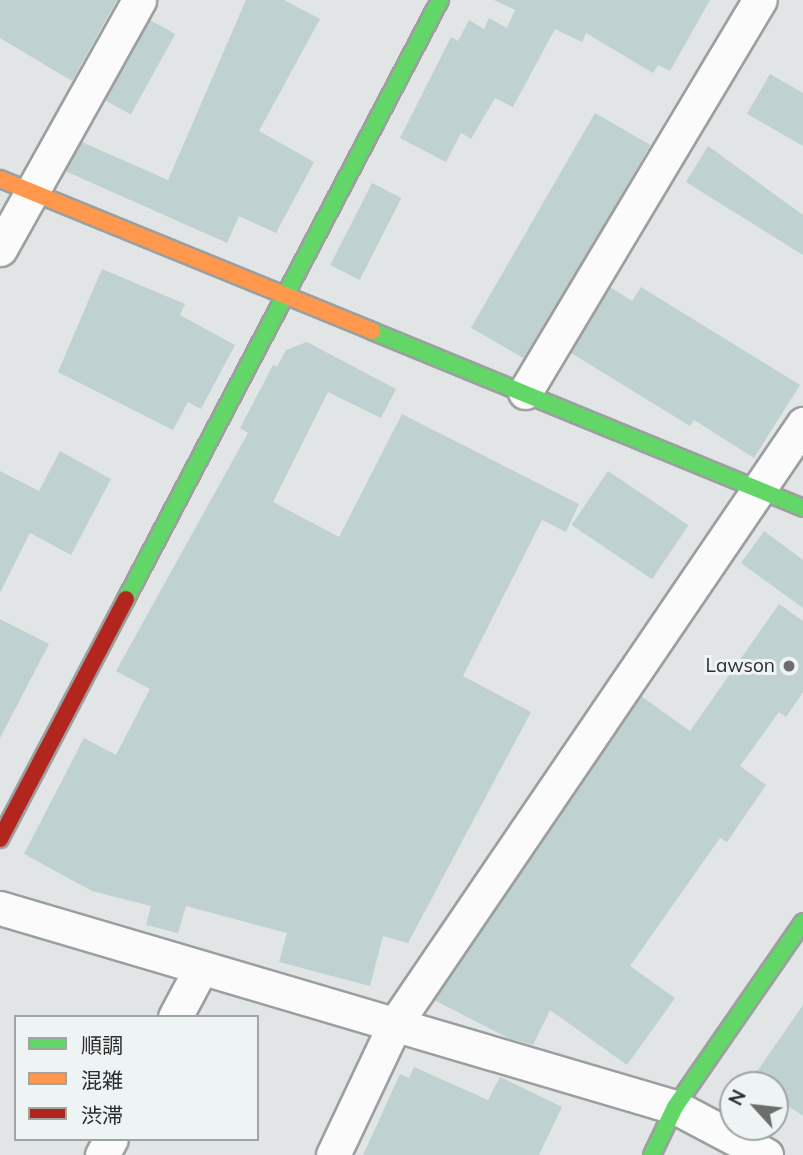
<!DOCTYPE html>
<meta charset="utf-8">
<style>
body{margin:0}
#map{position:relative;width:803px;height:1155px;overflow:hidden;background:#e2e5e5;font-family:Mulish,"Noto Sans JP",sans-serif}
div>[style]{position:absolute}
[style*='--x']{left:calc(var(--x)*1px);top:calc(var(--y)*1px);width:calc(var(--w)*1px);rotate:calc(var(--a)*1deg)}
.building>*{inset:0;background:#bfd1d1;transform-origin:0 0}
.roads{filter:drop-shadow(2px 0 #9c9f9f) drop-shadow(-2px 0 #9c9f9f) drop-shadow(0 2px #9c9f9f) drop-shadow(0 -2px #9c9f9f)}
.street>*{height:33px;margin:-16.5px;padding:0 16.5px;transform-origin:16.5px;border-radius:16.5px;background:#fbfbfb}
.fast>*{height:16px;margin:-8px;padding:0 8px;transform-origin:8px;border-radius:8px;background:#63d668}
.slow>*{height:16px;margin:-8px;padding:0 8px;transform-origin:8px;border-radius:8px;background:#ff974d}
.jam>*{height:16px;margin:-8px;padding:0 8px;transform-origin:8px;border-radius:8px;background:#b3261e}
.dots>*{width:19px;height:19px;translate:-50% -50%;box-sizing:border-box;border:4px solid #eef3f3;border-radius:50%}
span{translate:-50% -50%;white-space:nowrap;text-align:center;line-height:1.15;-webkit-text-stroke:6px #eef3f3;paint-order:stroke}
.poi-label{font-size:19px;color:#2c2e2e}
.right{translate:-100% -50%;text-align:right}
.legend{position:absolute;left:14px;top:1015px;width:245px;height:126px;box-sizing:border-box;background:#eef3f3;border:2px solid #a0a4a4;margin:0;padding:9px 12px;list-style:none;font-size:21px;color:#2c2e2e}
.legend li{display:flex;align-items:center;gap:14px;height:35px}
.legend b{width:35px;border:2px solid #a0a4a4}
.north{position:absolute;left:719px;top:1071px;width:70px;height:70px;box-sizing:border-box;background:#eef3f3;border:2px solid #a0a4a4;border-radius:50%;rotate:297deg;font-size:19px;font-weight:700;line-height:28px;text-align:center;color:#2c2e2e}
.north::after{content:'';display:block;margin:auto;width:24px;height:32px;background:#6c6e6e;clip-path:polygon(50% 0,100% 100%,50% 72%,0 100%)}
</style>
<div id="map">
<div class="building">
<i style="clip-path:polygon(0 0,117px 0,72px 81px,0 38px)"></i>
<i style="clip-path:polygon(246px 0,284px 0,320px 19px,259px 131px,314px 162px,276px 233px,239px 216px,227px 243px,65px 171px,82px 142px,168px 180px)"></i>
<i style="clip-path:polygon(494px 0,710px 0,670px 71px,658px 65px,653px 73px,586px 33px,582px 42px,555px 29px,513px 107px,495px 98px,471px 139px,461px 133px,446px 162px,400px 138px,451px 37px,458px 41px,469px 20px,484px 29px,489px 18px,507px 28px,515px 10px)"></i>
<i style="left:150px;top:20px;width:29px;height:92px;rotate:29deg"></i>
<i style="clip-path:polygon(770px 74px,803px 93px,803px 146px,747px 114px)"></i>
<i style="left:595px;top:113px;width:64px;height:248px;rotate:30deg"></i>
<i style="clip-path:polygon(708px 146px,803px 215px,803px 255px,686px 182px)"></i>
<i style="left:372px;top:183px;width:33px;height:92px;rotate:27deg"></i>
<i style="clip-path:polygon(102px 269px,185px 304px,180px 315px,235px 345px,201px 409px,188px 402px,173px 430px,58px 372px)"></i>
<i style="clip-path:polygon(610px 287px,632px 301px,641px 287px,800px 385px,754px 458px,694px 420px,690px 426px,571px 353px)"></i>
<i style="clip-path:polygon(307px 342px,396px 389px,381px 418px,328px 392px,273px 502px,339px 537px,402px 414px,579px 504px,566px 532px,542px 520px,463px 676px,531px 712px,408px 943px,383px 936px,370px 986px,279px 962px,287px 933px,186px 906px,178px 933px,146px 925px,151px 906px,92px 891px,24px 854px,84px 738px,116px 755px,150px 689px,116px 671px,248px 433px,240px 428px,273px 365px,277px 367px,286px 350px)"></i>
<i style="clip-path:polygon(60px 451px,111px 479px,71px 555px,30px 533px,0 593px,0 471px,39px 491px)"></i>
<i style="left:608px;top:471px;width:97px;height:65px;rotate:34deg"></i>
<i style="clip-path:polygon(764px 531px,803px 560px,803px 608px,741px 563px)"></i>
<i style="clip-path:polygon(779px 604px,803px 621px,803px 692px,786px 717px,779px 712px,740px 766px,766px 785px,727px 842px,720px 838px,630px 966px,675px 998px,627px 1065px,550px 1010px,533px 1045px,508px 1038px,434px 1000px,641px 696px,690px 731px)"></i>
<i style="clip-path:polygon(0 619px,49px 644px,0 738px)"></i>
<i style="clip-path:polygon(803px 1005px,803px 1116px,775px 1097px,775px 1085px,759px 1085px,751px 1080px)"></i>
<i style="clip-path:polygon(414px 1067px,488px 1100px,500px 1077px,562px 1107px,539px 1155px,363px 1155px,400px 1074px,409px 1078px)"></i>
</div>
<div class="roads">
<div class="street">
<i style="--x:0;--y:249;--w:285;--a:-60.8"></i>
<i style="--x:525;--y:392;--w:457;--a:-59.1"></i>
<i style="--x:0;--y:908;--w:704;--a:16.43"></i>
<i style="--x:675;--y:1107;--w:103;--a:27.8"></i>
<i style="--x:175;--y:1017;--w:55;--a:-62"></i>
<i style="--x:102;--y:1155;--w:18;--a:-61"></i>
<i style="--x:333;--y:1155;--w:145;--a:-64.7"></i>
<i style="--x:395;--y:1024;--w:726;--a:-55.78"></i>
</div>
<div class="fast">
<i style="--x:372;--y:331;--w:466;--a:22.3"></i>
<i style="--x:126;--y:599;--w:676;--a:-62.34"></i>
<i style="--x:652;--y:1155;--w:53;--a:-64.4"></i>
<i style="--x:675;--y:1107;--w:225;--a:-55.3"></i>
</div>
<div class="slow">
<i style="--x:0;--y:179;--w:402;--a:22.2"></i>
</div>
<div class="jam">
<i style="--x:0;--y:839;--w:271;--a:-62.3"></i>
</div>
</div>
<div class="dots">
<i style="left:789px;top:666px;background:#6c6e6e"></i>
</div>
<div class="poi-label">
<span class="right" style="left:775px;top:666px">Lawson</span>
</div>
<ul class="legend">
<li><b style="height:9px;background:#63d668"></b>順調</li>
<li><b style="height:9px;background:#ff974d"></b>混雑</li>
<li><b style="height:9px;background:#b3261e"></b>渋滞</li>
</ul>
<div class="north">N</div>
</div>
